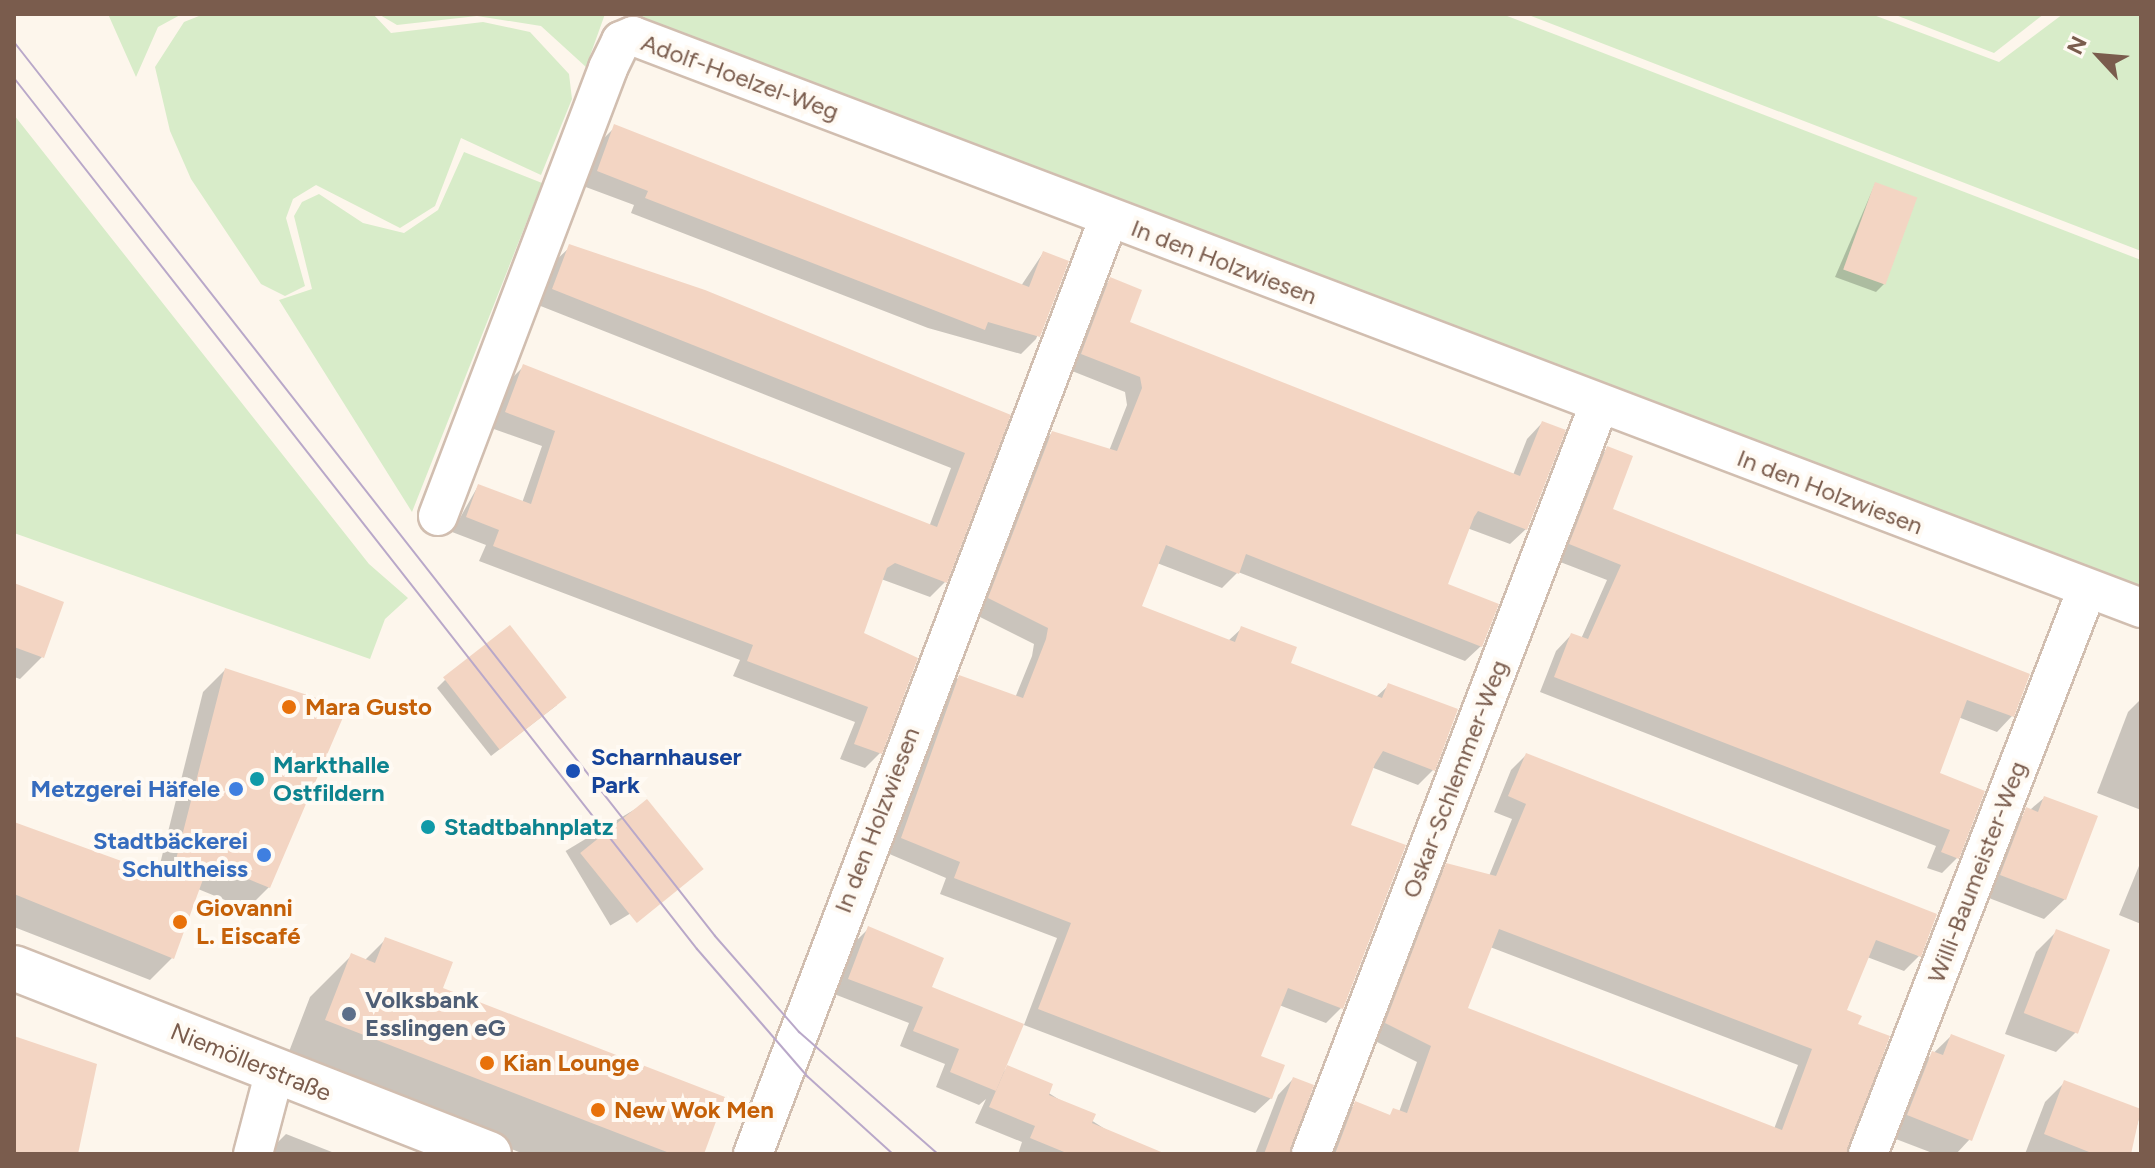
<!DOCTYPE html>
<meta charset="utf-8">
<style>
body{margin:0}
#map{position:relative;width:2155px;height:1168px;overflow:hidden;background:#fdf6ec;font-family:Figtree,sans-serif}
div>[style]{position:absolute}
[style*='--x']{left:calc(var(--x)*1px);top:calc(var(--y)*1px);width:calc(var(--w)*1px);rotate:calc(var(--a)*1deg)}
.green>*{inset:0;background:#d8ecc9}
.shadow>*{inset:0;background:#0003;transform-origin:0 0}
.building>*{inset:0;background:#f3d5c3;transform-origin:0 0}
.roads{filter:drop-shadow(2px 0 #d1beb0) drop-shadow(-2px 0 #d1beb0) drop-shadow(0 2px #d1beb0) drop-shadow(0 -2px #d1beb0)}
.street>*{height:38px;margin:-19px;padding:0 19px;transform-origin:19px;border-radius:19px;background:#fff}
.secondary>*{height:44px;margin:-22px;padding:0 22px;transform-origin:22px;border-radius:22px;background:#fff}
.tram>*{height:2px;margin:-1px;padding:0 1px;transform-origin:1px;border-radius:1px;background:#b9a8c9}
.dots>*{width:22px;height:22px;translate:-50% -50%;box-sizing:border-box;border:4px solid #fffaf3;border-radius:50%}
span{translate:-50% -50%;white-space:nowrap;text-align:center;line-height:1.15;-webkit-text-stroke:8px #fffaf3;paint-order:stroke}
.street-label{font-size:24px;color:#7a5c4d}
.food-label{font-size:24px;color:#c56008;font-weight:700}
.left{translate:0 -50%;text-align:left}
.transit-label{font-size:24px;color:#164399;font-weight:700}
.culture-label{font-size:24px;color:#0d838f;font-weight:700}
.shop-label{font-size:24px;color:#366cbe;font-weight:700}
.right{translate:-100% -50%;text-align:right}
.service-label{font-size:24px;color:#4e5e75;font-weight:700}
.frame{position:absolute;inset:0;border:16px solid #7a5c4d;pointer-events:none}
.north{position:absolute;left:2059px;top:16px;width:80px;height:80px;-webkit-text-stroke:6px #fffaf3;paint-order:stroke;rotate:296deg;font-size:22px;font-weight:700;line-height:32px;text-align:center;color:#7a5c4d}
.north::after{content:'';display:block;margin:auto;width:28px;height:36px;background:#7a5c4d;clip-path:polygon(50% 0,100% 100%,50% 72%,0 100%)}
</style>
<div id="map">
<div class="green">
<i style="clip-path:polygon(108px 14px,182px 14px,158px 27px,136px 77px)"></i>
<i style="clip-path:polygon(204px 14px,373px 14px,391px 33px,483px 22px,530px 32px,569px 74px,572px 99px,541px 175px,461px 138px,435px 206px,400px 228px,316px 185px,293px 199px,286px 218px,305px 286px,285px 296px,261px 284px,191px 179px,170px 131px,155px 67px,184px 22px)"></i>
<i style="clip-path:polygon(605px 14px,586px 67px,541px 26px,477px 16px,397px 25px,380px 15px)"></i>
<i style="clip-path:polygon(628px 14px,1502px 14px,2141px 260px,2141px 593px)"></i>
<i style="clip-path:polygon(1526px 14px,1871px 14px,1999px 62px,2063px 14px,2141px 14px,2141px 251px)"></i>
<i style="clip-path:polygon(1893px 14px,2044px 14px,1994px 53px)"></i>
<i style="clip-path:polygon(14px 115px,369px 564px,408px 598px,385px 619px,370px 659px,14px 533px)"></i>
<i style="clip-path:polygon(464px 152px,542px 183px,412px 512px,279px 300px,312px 289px,294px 216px,302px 202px,319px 194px,363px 223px,404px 233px,438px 210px)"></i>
</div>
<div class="shadow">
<i style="clip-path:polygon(615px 127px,1021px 286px,1043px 253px,1067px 262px,1036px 339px,1021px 354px,928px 328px,631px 213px,634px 205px,583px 186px,600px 142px)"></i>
<i style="clip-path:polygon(1875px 184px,1884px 284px,1876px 292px,1835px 277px)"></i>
<i style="clip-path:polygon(570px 247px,1008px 416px,945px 582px,930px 597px,881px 579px,861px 634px,880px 753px,865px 768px,840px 759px,855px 722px,733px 676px,740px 660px,479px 561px,486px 545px,452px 532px,478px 486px,522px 503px,542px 446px,491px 428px,509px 381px,524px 366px,929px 527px,951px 468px,538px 305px,554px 262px)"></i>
<i style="clip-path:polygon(1111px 279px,1127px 323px,1513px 475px,1527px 439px,1542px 423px,1526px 529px,1510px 544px,1467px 528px,1446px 585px,1481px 646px,1465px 661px,1238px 572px,1222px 588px,1157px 563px,1139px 607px,1228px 641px,1242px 628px,1288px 665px,1375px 698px,1389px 685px,1433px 770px,1418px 785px,1371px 767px,1349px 826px,1342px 1007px,1326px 1023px,1279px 1005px,1259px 1057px,1271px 1098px,1255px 1113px,1024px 1025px,1057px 938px,940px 894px,946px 878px,887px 853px,944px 692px,959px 677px,1015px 698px,1032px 656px,1034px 644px,974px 614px,1037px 448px,1052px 433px,1109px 451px,1127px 405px,1125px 392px,1067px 369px,1095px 295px)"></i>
<i style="clip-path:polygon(1607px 449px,1610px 511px,2012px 716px,1997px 732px,1958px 717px,1937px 775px,1957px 858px,1942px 873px,1927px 868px,1936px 846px,1540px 692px,1556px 651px,1571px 635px,1581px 639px,1607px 580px,1555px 560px,1592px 464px)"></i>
<i style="clip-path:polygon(14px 586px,42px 657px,20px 679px,14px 677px)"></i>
<i style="clip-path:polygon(225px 670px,269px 887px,247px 909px,198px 889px,172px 958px,150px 980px,14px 927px,14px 824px,157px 876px,203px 692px)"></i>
<i style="clip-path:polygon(445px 680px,557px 705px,491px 756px,437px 688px)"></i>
<i style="clip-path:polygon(2141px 699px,2141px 810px,2097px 793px,2128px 712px)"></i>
<i style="clip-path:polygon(evenodd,1526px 755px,1919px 956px,1904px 971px,1867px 957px,1845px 1012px,1856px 1025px,1844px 1154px,1327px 1154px,1340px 1119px,1355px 1104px,1387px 1116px,1399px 1112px,1417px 1062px,1371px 1039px,1432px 881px,1447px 866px,1489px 876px,1512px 819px,1494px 812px,1511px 770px,1526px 755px,1490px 947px,1798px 1065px,1774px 1129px,1465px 1009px,1490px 947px)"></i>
<i style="clip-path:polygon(2044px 798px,2065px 899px,2044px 919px,1981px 895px,2006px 830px)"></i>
<i style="left:647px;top:802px;width:87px;height:95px;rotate:59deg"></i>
<i style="clip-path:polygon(2141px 861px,2141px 924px,2119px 915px)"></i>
<i style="clip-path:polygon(869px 928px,1001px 1074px,1008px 1067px,1144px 1154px,1018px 1154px,1022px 1142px,975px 1123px,986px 1099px,979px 1105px,936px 1087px,945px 1064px,900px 1046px,909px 1023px,834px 994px,854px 943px)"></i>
<i style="clip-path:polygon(2056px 932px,2076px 1032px,2056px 1052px,2005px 1034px,2036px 952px)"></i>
<i style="clip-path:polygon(386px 939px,440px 990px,702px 1154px,524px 1154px,285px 1062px,310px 997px,351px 956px,364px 961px)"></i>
<i style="clip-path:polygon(1951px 1036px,1970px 1139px,1956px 1154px,1935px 1154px,1888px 1136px,1912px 1074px)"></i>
<i style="clip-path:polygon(1293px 1079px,1289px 1154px,1255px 1154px,1278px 1095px)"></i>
<i style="clip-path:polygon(2065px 1082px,2141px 1111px,2129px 1154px,2025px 1154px,2045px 1102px)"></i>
<i style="clip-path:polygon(286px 1134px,337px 1154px,266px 1154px)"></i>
</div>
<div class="building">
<i style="clip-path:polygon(614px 124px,1029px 287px,1043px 251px,1069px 261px,1040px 337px,988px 322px,985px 330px,645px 198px,648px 191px,597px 171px)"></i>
<i style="left:1875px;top:182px;width:45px;height:93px;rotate:20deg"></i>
<i style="clip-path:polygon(569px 244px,705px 290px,1011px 415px,947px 583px,895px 563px,887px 568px,864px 633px,918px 658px,882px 754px,854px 744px,868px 707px,747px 661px,753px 645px,493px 546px,499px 530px,466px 517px,478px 484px,531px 504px,555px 431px,505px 412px,523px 364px,937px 527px,948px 498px,965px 453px,552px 289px)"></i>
<i style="clip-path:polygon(1110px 277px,1142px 290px,1130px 322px,1520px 476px,1542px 421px,1566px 430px,1527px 530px,1478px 511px,1474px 517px,1448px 584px,1499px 604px,1482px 647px,1246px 554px,1239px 574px,1166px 545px,1142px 606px,1235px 642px,1241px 626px,1297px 647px,1291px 663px,1382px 698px,1388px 683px,1458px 709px,1435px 771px,1383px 751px,1375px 764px,1351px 825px,1406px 845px,1343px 1009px,1288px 988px,1261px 1056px,1285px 1065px,1272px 1099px,1038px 1009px,1071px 923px,954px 878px,960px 862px,901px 838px,959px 675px,1023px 698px,1046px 639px,1048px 628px,988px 598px,1052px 431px,1117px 451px,1142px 388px,1140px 377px,1081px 354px)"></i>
<i style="clip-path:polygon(1607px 446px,1633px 456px,1613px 509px,2030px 674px,2014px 717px,1967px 700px,1940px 773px,1985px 791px,1959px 859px,1941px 852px,1950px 830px,1554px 677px,1571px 633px,1588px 639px,1621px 565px,1569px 544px)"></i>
<i style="clip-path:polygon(14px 583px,64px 602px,44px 658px,14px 647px)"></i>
<i style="left:510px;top:625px;width:92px;height:85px;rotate:52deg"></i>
<i style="clip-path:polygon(225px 668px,347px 708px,270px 888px,209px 863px,174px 959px,14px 894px,14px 822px,171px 879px)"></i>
<i style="clip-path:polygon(evenodd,1526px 753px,1937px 914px,1921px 957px,1876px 940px,1847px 1010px,1862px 1016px,1858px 1024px,1890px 1036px,1847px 1154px,1335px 1154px,1355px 1101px,1390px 1115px,1393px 1108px,1407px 1113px,1431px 1046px,1385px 1023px,1446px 863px,1496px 876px,1526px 804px,1508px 796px,1526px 753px,1499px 929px,1812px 1049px,1782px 1130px,1468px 1008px,1499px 929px)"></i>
<i style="clip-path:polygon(2044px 796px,2098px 816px,2066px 900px,2000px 875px,2026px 807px,2038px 812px)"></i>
<i style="left:647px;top:799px;width:90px;height:86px;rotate:51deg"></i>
<i style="clip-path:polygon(868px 926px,944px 958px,932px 987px,1024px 1024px,996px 1091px,950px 1072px,959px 1049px,913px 1031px,923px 1007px,848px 979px)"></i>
<i style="left:2056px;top:929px;width:58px;height:90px;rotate:21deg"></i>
<i style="clip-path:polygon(385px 937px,453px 962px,443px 988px,725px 1097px,704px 1154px,672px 1154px,325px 1020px,351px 953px,375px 963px)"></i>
<i style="clip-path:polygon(1951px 1034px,2005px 1055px,1972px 1141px,1907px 1115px,1932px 1051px,1943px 1055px)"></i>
<i style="clip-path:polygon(14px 1036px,97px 1064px,78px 1154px,14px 1154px)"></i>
<i style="clip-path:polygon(1007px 1065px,1053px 1084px,1049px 1095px,1096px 1114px,1092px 1123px,1166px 1154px,1069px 1154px,1030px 1138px,1035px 1126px,989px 1107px)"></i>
<i style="clip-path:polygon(1293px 1077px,1314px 1085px,1290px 1154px,1264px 1154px)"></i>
<i style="clip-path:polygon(2064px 1080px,2141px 1109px,2131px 1154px,2094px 1154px,2044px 1134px)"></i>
</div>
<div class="roads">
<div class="street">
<i style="--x:438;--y:516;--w:479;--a:-69.2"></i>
<i style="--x:608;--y:68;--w:30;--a:-64"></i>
<i style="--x:621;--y:41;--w:13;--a:-23"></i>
<i style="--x:633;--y:36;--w:1613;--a:20.77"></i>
<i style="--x:253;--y:1154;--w:86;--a:-75.2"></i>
<i style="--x:753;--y:1154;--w:1001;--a:-69.18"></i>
<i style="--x:1311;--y:1154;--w:802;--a:-68.97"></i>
<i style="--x:1868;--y:1154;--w:606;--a:-68.81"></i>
</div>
<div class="secondary">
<i style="--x:14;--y:968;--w:510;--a:21.38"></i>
</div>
</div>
<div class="tram">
<i style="--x:14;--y:42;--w:1136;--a:51.9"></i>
<i style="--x:715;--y:936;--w:128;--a:48.8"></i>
<i style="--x:799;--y:1032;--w:185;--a:41.3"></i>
<i style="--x:14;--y:78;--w:1107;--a:51.9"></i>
<i style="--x:697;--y:949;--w:169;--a:49.1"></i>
<i style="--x:808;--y:1077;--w:115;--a:42.2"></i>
</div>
<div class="dots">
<i style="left:289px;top:707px;background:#e8710a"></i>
<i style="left:573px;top:771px;background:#1a4fb4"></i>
<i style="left:257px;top:779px;background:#0f9aa8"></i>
<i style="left:236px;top:789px;background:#3f7fe0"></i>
<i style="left:428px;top:827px;background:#0f9aa8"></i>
<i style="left:264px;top:855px;background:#3f7fe0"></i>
<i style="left:180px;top:922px;background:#e8710a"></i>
<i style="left:349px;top:1014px;background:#5c6f8a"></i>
<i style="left:487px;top:1063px;background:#e8710a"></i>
<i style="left:598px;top:1110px;background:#e8710a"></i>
</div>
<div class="street-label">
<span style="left:740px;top:77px;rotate:20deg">Adolf-Hoelzel-Weg</span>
<span style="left:1224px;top:262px;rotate:21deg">In den Holzwiesen</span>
<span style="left:1830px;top:492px;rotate:21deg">In den Holzwiesen</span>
<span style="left:1455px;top:779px;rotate:-69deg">Oskar-Schlemmer-Weg</span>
<span style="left:877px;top:820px;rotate:-69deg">In den Holzwiesen</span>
<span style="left:1977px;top:872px;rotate:-69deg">Willi-Baumeister-Weg</span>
<span style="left:251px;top:1062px;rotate:22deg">Niemöllerstraße</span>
</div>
<div class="food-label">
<span class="left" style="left:305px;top:707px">Mara Gusto</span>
<span class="left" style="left:196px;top:922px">Giovanni<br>L. Eiscafé</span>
<span class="left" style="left:503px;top:1063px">Kian Lounge</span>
<span class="left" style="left:614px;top:1110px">New Wok Men</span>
</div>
<div class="transit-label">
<span class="left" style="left:591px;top:771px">Scharnhauser<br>Park</span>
</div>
<div class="culture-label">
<span class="left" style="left:273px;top:779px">Markthalle<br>Ostfildern</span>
<span class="left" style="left:444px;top:827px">Stadtbahnplatz</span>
</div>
<div class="shop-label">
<span class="right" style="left:220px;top:789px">Metzgerei Häfele</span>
<span class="right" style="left:248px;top:855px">Stadtbäckerei<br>Schultheiss</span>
</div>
<div class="service-label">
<span class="left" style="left:365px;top:1014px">Volksbank<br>Esslingen eG</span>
</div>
<div class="frame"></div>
<div class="north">N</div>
</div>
